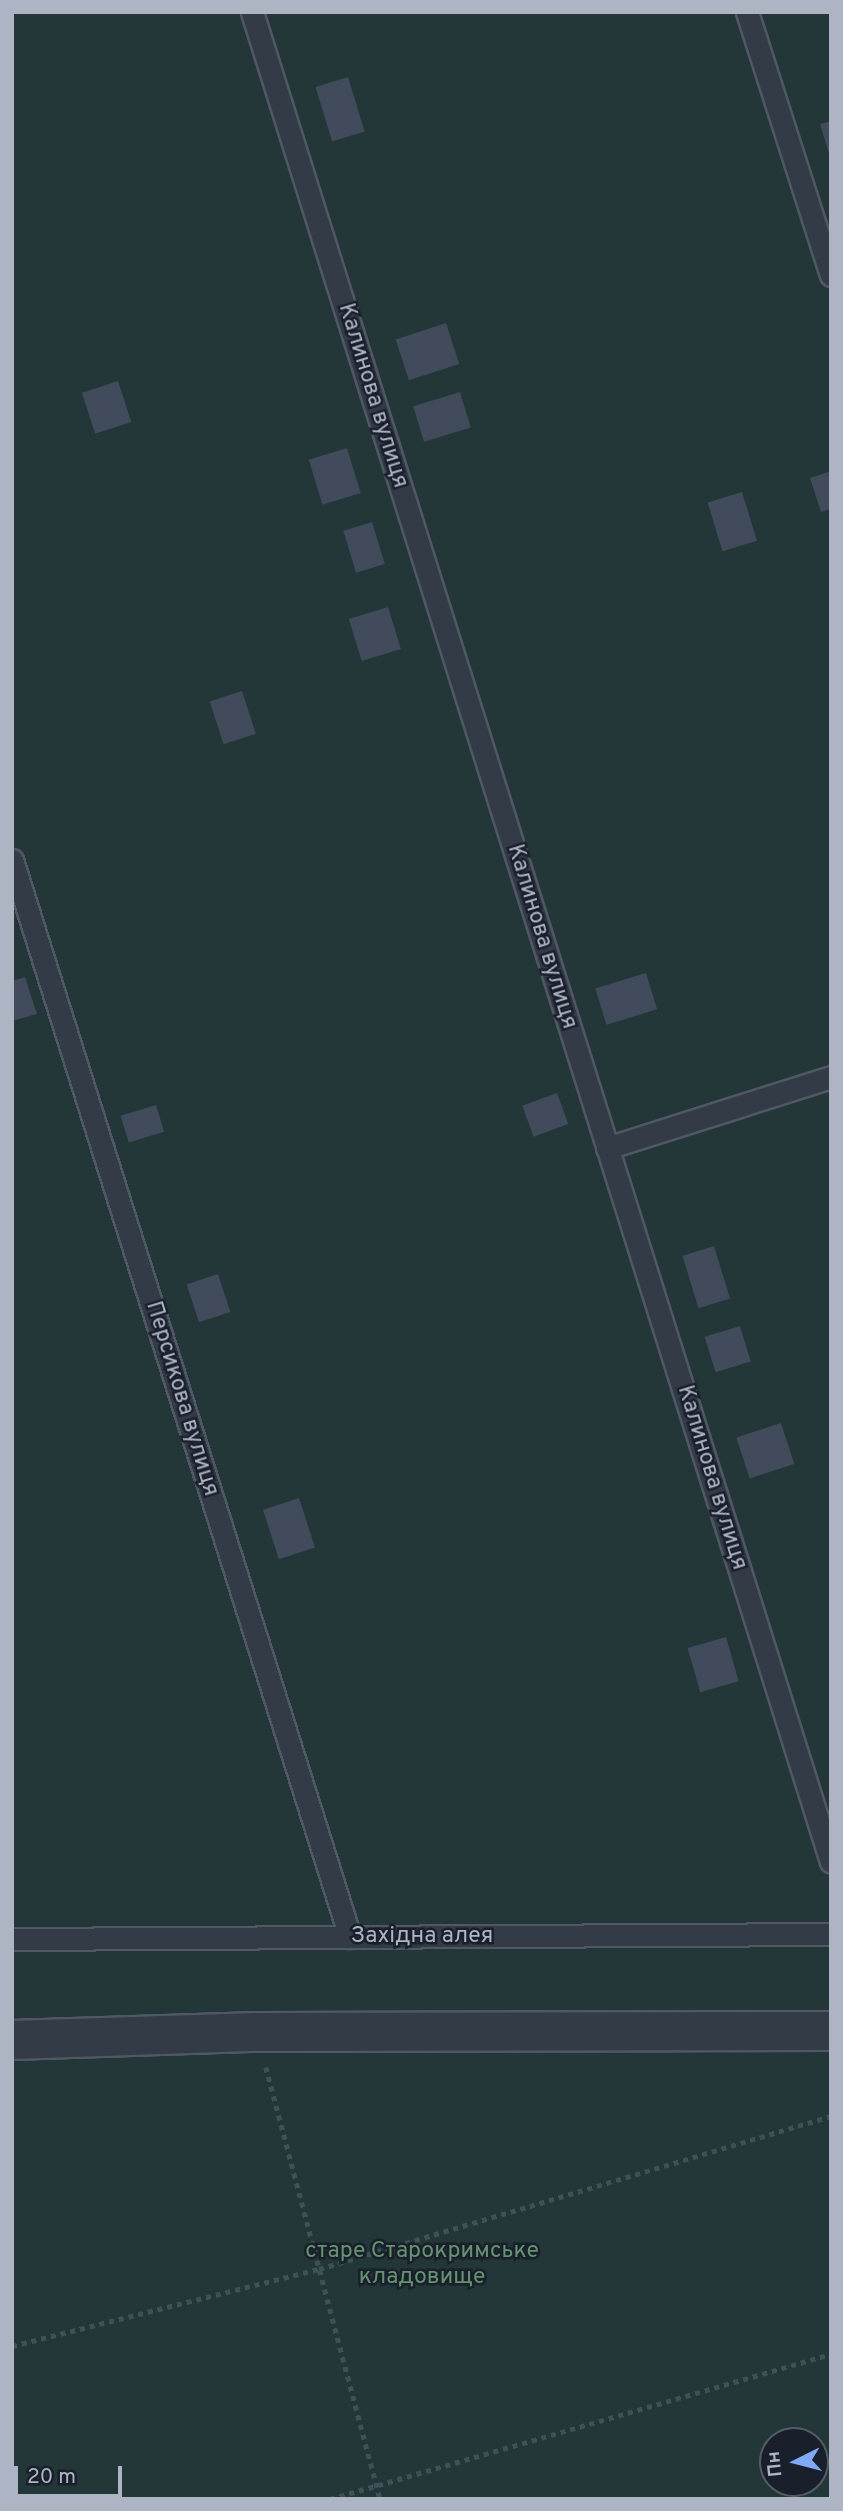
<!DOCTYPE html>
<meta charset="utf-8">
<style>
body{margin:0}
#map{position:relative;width:843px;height:2511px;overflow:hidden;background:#202936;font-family:Overpass,sans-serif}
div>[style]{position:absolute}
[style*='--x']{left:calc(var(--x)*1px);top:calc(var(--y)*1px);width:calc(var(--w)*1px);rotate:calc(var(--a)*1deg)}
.green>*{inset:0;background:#233638}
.building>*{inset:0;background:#414b5b;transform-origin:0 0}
.path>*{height:4.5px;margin-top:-2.25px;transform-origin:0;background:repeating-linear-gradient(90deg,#3f5155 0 5px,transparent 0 10px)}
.roads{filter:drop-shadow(2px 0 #515865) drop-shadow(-2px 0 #515865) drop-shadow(0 2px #515865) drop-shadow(0 -2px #515865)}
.lane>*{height:21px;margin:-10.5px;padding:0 10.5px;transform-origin:10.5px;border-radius:10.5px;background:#333b47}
.street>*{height:38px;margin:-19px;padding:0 19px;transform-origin:19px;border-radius:19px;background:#333b47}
span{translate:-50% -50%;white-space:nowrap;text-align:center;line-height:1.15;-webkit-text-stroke:5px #19202b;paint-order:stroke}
.street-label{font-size:23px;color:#adb5c4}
.park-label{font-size:23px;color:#659371}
.frame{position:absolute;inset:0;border:14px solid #adb5c4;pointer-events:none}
.north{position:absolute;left:759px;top:2427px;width:70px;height:70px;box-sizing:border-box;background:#19202b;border:2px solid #545c68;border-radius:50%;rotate:264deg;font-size:19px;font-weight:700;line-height:28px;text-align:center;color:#adb5c4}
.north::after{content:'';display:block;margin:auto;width:24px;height:32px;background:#80aaf6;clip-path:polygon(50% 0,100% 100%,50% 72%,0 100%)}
.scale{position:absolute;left:14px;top:2466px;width:108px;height:32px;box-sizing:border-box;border:4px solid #adb5c4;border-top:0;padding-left:9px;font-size:21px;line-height:24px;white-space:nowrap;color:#adb5c4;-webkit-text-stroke:5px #19202b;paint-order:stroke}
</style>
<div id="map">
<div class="green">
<i style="clip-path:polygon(evenodd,12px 12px,831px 12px,831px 2499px,12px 2499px,12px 12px,773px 2441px,815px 2441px,815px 2483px,773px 2483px,773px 2441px)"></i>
</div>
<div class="building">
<i style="left:348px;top:77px;width:57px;height:34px;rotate:73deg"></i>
<i style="clip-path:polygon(831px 121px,831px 157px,830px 157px,820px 124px)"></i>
<i style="left:446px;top:323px;width:43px;height:53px;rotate:72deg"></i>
<i style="left:118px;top:381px;width:43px;height:38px;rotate:72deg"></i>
<i style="left:460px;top:392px;width:37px;height:49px;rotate:73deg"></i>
<i style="left:347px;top:448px;width:47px;height:40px;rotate:73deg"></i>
<i style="clip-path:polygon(831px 471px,831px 509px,821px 512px,810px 478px)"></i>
<i style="left:742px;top:492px;width:51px;height:36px;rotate:73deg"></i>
<i style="left:372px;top:522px;width:44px;height:30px;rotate:73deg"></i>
<i style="left:388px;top:607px;width:44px;height:41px;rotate:73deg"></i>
<i style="left:242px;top:691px;width:45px;height:34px;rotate:72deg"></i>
<i style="left:646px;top:973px;width:38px;height:53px;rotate:73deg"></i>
<i style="clip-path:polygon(25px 977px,37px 1014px,12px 1021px,12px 981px)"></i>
<i style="left:557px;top:1093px;width:33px;height:37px;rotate:70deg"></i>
<i style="left:156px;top:1105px;width:28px;height:37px;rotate:73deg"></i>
<i style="left:714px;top:1246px;width:55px;height:33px;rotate:73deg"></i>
<i style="left:218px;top:1274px;width:40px;height:33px;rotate:72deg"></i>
<i style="left:740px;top:1326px;width:37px;height:37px;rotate:73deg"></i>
<i style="left:781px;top:1423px;width:43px;height:47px;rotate:72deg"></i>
<i style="left:299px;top:1498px;width:52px;height:38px;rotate:72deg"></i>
<i style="left:726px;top:1637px;width:46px;height:40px;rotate:74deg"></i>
</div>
<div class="path">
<i style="--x:266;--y:2067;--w:447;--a:75.2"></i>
<i style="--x:12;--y:2346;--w:317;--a:-14.1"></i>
<i style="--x:319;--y:2269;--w:534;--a:-16.64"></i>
<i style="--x:330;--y:2499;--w:522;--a:-16.14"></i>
</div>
<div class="roads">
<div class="lane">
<i style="--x:252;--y:12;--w:1938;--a:72.62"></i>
<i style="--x:747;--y:12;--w:276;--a:72.3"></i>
<i style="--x:12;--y:860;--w:1129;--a:72.58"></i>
<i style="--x:607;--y:1148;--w:235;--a:-17.6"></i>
<i style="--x:12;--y:1939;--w:819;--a:-0.35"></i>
</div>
<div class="street">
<i style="--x:12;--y:2040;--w:245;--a:-1.9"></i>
<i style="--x:257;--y:2032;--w:574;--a:-0.1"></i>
</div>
</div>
<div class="street-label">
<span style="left:372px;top:396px;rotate:73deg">Калинова вулиця</span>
<span style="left:541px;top:937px;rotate:73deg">Калинова вулиця</span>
<span style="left:181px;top:1399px;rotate:73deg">Персикова вулиця</span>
<span style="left:711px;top:1478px;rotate:73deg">Калинова вулиця</span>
<span style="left:422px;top:1937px">Західна алея</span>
</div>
<div class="park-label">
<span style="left:422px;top:2265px">старе Старокримське<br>кладовище</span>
</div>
<div class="frame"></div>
<div class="north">Пн</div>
<div class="scale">20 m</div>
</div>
